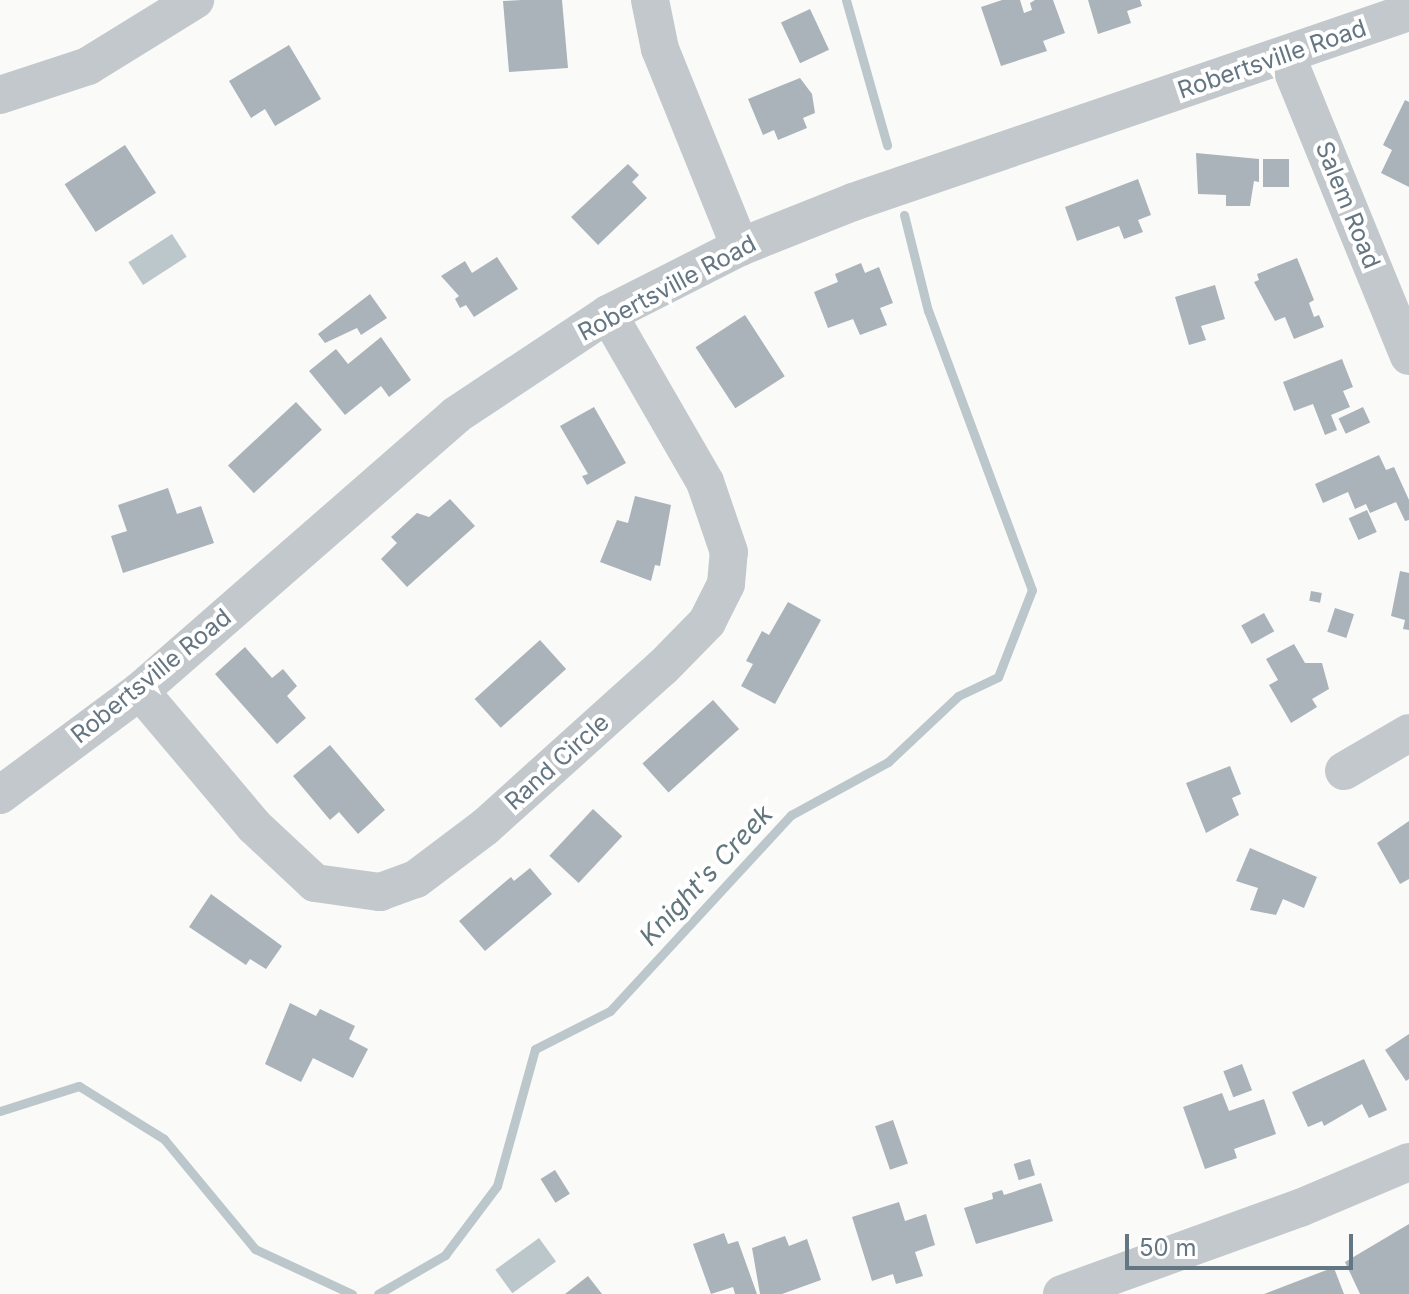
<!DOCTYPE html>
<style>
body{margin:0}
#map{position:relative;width:1409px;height:1294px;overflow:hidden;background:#fafaf8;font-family:Inter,sans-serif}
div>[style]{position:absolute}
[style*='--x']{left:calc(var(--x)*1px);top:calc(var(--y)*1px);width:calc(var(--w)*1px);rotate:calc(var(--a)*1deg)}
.water>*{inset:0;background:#bbc7cb;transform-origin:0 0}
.stream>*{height:9px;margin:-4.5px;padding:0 4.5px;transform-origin:4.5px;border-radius:4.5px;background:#bbc7cb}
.building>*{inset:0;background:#aab3b9;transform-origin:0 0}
.minor>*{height:38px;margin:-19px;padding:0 19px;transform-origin:19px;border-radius:19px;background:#c3c8cc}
span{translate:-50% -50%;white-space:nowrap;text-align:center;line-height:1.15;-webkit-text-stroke:8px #fff;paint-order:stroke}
.street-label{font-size:24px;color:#657683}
.water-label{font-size:26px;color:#60757c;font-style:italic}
.scale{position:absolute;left:1125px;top:1234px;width:228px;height:36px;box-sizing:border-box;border:4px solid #657683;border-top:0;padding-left:10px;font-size:24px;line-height:28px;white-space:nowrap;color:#657683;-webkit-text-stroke:6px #fff;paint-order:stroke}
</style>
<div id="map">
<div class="water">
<i style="left:172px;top:234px;width:27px;height:52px;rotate:57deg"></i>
<i style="left:539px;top:1238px;width:29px;height:54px;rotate:54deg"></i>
</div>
<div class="stream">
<i style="--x:846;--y:0;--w:151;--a:74.2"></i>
<i style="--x:0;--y:1111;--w:83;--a:-17.6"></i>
<i style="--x:79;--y:1086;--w:100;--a:31.9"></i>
<i style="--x:164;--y:1139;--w:143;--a:50.4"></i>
<i style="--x:255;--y:1249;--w:107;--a:24.9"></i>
<i style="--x:378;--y:1294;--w:78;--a:-30.2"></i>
<i style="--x:445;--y:1255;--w:86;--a:-53"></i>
<i style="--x:497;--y:1186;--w:142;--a:-74.5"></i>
<i style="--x:535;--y:1049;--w:84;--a:-26.9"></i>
<i style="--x:610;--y:1011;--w:267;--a:-47.3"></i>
<i style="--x:791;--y:815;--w:111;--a:-28.7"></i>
<i style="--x:888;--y:762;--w:96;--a:-43.3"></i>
<i style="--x:958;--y:696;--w:44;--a:-25.4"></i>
<i style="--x:998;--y:677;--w:93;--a:-68.7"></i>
<i style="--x:1032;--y:590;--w:298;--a:-110.4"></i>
<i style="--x:928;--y:311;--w:99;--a:-104"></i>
</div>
<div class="building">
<i style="clip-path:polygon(522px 0,562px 0,568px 68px,509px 72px,503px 1px)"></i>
<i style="clip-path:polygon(1002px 0,1020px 0,1024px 13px,1032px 10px,1030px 3px,1035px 0,1053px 0,1065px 33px,1043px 41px,1047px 51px,1001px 66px,981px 7px)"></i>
<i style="clip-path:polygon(1088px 0,1140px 0,1142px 6px,1127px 11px,1131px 23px,1098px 34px)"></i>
<i style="left:810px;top:9px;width:45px;height:32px;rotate:65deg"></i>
<i style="clip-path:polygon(289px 45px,321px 99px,275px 126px,265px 109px,251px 118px,229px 81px)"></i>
<i style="clip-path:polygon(800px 78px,812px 94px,815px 113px,803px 118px,807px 128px,778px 140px,774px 130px,763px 135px,748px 99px)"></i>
<i style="clip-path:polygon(1405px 100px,1409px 102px,1409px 187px,1381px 173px,1392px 150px,1383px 145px)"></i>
<i style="left:125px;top:145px;width:57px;height:72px;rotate:57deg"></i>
<i style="clip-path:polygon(1196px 153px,1259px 159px,1259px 182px,1254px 181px,1250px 206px,1226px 206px,1226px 195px,1198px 194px)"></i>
<i style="left:1263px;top:159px;width:26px;height:28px"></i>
<i style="clip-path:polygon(628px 164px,639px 175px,632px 182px,647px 198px,598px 245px,571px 217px)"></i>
<i style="clip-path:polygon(1138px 179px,1151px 215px,1138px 220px,1143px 232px,1124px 239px,1119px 226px,1077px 241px,1065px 207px)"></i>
<i style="clip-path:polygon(497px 257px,518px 289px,474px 317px,466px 305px,460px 308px,455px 299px,459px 296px,441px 276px,465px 261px,472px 273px)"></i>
<i style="clip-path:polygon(1297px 258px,1314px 300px,1309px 303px,1314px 317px,1319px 315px,1324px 327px,1294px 339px,1285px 317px,1275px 321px,1254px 282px,1259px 280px,1257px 274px)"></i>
<i style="clip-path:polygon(861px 263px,865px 273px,879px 267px,893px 303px,880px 308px,887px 325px,860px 335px,853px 319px,828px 328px,814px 292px,838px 282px,835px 274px)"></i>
<i style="clip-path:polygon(1215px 285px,1225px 319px,1201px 326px,1206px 340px,1189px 345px,1175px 297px)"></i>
<i style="clip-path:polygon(370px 294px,387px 318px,361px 335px,357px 328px,325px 343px,318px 334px)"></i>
<i style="left:745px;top:315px;width:73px;height:59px;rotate:57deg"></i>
<i style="clip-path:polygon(381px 337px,411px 380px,389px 397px,381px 386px,345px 415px,309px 371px,336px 349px,348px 364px)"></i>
<i style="clip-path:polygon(1342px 359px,1353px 387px,1343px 391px,1350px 407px,1331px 415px,1337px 430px,1325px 435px,1313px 404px,1294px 411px,1283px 382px)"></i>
<i style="left:296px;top:402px;width:38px;height:93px;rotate:47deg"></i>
<i style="clip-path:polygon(594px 407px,626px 463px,587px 485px,582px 476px,588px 474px,560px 426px)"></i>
<i style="left:1363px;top:407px;width:17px;height:27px;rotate:65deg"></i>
<i style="clip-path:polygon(1379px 455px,1386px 470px,1394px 467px,1409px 500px,1409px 520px,1405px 521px,1396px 502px,1370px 513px,1366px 504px,1355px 509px,1348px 492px,1323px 503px,1315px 484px)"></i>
<i style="clip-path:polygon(168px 488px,177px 514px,201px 506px,214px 543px,123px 573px,111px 536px,127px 531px,118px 505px)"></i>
<i style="clip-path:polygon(635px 496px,671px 505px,660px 566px,655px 565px,651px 581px,600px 562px,617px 520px,628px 523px)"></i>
<i style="clip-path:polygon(450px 499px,475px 526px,407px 587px,381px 559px,397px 543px,391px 537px,417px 513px,429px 517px)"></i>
<i style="left:1367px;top:510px;width:24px;height:20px;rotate:66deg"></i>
<i style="clip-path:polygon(1400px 571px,1409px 573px,1409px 630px,1403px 629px,1405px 620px,1391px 616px)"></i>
<i style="left:1311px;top:591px;width:11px;height:10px;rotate:10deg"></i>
<i style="clip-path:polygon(788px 602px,821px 620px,775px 704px,741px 686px,753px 664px,746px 661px,762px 631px,769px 635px)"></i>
<i style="left:1335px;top:608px;width:20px;height:25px;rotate:18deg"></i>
<i style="left:1264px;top:613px;width:21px;height:26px;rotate:61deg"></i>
<i style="left:540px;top:640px;width:39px;height:88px;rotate:48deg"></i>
<i style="clip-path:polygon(1294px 644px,1305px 663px,1322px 663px,1329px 689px,1312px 699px,1317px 707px,1291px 723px,1269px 685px,1278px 680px,1266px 659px)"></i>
<i style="clip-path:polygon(245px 647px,272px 678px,283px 669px,297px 686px,287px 696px,306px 718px,277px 744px,215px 674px)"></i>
<i style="left:713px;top:700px;width:39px;height:95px;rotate:48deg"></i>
<i style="clip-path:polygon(330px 745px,385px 810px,358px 834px,339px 812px,330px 820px,293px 776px)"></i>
<i style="clip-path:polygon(1230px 766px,1241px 794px,1232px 798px,1239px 815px,1206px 833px,1186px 783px)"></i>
<i style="left:593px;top:809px;width:40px;height:64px;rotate:43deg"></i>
<i style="clip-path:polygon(1409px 821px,1409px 879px,1400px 884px,1377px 843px)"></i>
<i style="clip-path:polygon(1250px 848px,1317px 877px,1304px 908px,1283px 899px,1276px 915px,1250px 910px,1258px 888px,1236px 881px)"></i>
<i style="clip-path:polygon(530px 868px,552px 894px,485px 951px,459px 921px,511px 877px,514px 881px)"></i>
<i style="clip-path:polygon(211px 894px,282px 946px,266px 969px,250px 959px,246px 965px,189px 927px)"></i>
<i style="clip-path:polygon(290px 1003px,316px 1016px,320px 1009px,355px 1026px,349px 1039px,368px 1049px,353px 1078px,313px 1058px,301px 1082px,265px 1064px)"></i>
<i style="clip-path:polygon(1409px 1034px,1409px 1079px,1406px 1081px,1385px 1050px)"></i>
<i style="clip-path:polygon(1364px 1059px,1387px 1110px,1369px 1118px,1362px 1104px,1324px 1126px,1322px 1121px,1308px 1127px,1292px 1092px)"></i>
<i style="left:1242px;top:1064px;width:28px;height:20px;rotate:69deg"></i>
<i style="clip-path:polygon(1222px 1093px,1229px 1111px,1264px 1099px,1276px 1134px,1234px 1149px,1237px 1158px,1205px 1169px,1183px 1107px)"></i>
<i style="left:893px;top:1120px;width:46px;height:19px;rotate:71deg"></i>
<i style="left:1030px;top:1159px;width:17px;height:17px;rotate:73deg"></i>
<i style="left:555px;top:1170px;width:28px;height:17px;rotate:58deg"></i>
<i style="clip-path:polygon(1041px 1183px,1053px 1221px,976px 1244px,964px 1208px,993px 1199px,992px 1193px,1002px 1190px,1004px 1195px)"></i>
<i style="clip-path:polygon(899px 1202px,905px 1221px,926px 1214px,935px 1245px,915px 1252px,923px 1276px,896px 1284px,893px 1274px,872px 1281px,852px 1217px)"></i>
<i style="clip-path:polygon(1409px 1224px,1409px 1294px,1360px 1294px,1345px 1262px)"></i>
<i style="clip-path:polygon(724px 1233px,728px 1244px,738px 1241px,757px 1294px,735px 1294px,733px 1287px,711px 1294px,693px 1244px)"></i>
<i style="clip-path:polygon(785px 1236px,789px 1246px,807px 1239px,821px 1280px,782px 1294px,760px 1294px,752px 1248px)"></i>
<i style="clip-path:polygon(1334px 1268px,1344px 1294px,1264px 1294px,1324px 1271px)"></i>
<i style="clip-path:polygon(588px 1276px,602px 1294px,565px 1294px)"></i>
</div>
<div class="minor">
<i style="--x:650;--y:0;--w:50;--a:78.5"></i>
<i style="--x:660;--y:49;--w:214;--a:68"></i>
<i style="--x:1286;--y:55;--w:325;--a:67.8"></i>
<i style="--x:0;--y:95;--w:93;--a:-18.2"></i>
<i style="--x:88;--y:66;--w:126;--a:-31.7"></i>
<i style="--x:140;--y:691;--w:177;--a:49.8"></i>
<i style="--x:254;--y:826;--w:83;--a:43.1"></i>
<i style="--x:315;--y:883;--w:66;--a:7.9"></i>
<i style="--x:380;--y:892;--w:38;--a:-20"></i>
<i style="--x:416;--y:879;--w:86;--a:-37"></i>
<i style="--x:485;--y:827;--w:239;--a:-42"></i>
<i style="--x:663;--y:667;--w:63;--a:-45.6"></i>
<i style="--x:707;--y:622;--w:42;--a:-63.4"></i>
<i style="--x:726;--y:584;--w:32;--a:-85"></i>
<i style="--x:729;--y:552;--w:74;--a:-108.9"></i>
<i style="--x:705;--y:482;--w:194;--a:-120"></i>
<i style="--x:1344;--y:771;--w:75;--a:-30.3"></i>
<i style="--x:0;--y:795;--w:174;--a:-36.6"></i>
<i style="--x:140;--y:691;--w:420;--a:-41.1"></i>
<i style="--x:456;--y:415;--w:182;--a:-33.6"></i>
<i style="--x:608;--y:314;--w:148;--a:-26.9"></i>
<i style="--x:740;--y:247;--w:122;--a:-21.7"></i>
<i style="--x:853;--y:202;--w:588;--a:-18.87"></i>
<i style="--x:1062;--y:1294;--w:253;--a:-19.9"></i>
<i style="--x:1300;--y:1208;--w:118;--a:-22.9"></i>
</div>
<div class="street-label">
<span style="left:1272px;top:59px;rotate:-19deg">Robertsville Road</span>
<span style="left:1348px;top:205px;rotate:68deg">Salem Road</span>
<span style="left:667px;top:288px;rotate:-28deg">Robertsville Road</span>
<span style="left:151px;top:676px;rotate:-39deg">Robertsville Road</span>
<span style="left:557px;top:762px;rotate:-42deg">Rand Circle</span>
</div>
<div class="water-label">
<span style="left:706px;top:875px;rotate:-47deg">Knight's Creek</span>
</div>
<div class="scale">50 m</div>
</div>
